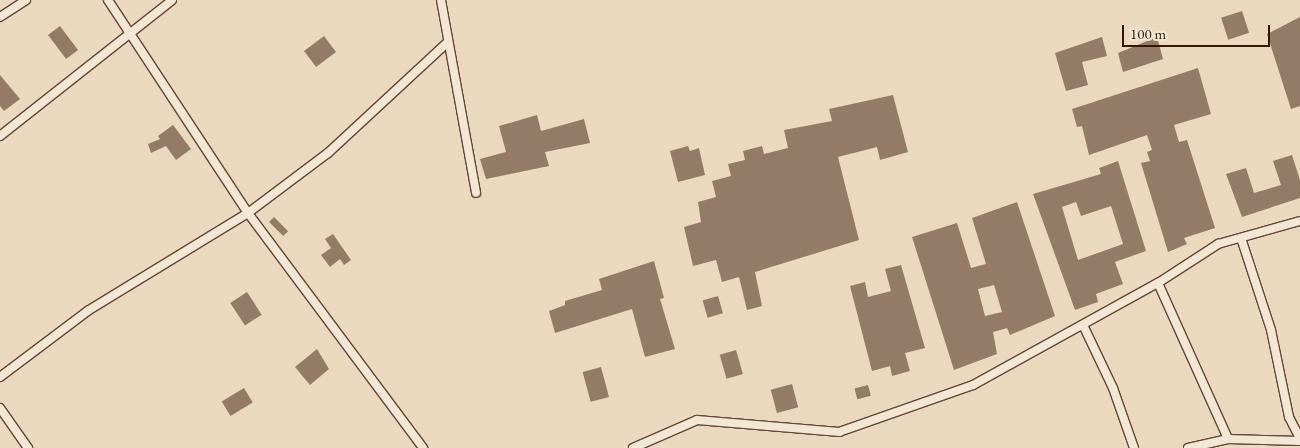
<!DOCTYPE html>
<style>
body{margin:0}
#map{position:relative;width:1300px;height:448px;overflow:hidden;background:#ebd9bf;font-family:"EB Garamond",serif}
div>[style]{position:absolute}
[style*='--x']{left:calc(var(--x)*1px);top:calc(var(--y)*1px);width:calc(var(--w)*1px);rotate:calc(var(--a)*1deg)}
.building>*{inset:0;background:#947b67;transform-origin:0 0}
.roads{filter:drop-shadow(1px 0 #634735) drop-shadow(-1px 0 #634735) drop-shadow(0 1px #634735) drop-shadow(0 -1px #634735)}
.street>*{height:8px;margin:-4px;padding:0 4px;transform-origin:4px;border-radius:4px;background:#f2e6d5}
span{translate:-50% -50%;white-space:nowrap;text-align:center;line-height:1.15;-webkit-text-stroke:4px #f2e6d5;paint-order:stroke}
.scale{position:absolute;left:1122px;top:25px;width:148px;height:22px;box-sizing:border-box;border:2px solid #361607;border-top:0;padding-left:6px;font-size:15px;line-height:18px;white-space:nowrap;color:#361607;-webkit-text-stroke:4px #f2e6d5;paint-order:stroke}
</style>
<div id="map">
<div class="building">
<i style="left:1242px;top:11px;width:23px;height:22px;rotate:72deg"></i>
<i style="clip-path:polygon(1300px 17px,1300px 106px,1291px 109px,1267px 34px)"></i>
<i style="left:60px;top:26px;width:30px;height:15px;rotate:53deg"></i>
<i style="left:324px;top:36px;width:20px;height:25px;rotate:53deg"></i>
<i style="clip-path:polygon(1102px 37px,1107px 56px,1082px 62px,1088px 85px,1066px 91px,1055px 53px)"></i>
<i style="clip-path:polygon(1157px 37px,1163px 59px,1123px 72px,1118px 53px)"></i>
<i style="clip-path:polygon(1198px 68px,1211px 114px,1174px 125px,1179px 142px,1187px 140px,1215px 228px,1184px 238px,1187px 244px,1168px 252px,1141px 163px,1150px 161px,1147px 152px,1152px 150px,1147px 135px,1089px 155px,1082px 126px,1077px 127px,1072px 109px)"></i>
<i style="clip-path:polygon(0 75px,20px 99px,4px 111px,0 106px)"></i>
<i style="clip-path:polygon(893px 95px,908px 152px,880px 160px,877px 147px,838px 157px,859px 240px,755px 272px,762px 306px,747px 310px,739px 277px,722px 282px,716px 260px,693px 266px,684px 227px,701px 222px,698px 202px,716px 197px,712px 181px,731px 176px,728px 164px,745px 160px,743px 151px,762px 146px,764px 154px,788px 148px,784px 130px,832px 121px,829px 109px)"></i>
<i style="clip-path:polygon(537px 115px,541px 131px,584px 119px,590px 143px,545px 152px,549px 166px,486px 179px,480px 159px,506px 152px,499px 126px)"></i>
<i style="clip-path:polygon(173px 125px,191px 149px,176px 160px,166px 146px,151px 153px,148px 144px,160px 139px,158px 136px)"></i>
<i style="clip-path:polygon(688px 146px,690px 151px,699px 148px,705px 175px,678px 182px,670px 151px)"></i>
<i style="clip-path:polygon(1292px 155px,1300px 180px,1300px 198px,1242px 217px,1226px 174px,1246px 168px,1254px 193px,1281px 185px,1273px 161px)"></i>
<i style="clip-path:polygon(evenodd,1118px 161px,1146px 251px,1115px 262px,1123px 284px,1096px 294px,1098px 302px,1075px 310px,1033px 194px,1101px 174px,1099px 168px,1118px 161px,1076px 202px,1081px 216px,1111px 206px,1123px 244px,1078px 260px,1062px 207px,1076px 202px)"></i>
<i style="clip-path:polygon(evenodd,1017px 202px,1055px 316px,1010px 335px,1007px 328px,993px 332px,997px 354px,954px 370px,912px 237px,957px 223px,971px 268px,986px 264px,972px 218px,1017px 202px,994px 285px,1002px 312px,985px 316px,978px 289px,994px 285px)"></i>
<i style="left:274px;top:217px;width:20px;height:7px;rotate:45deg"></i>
<i style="clip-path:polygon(333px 234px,351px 260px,344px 265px,340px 259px,330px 267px,321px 255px,331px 248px,325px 239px)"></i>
<i style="clip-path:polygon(654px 261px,664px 298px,660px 299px,675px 349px,645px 357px,632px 309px,555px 333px,549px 311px,565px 305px,565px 301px,602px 290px,599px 279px)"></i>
<i style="clip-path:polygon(901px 265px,925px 348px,905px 353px,910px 371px,892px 376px,890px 366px,872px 371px,850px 286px,865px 282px,868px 297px,891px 291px,885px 269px)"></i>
<i style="left:247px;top:292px;width:27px;height:20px;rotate:57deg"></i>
<i style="left:718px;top:296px;width:18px;height:16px;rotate:74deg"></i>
<i style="clip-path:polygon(317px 349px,329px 369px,310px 385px,295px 367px)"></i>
<i style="left:736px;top:350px;width:25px;height:17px;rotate:74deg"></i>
<i style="left:601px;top:367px;width:31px;height:19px;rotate:75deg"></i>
<i style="left:792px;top:384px;width:24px;height:22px;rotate:75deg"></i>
<i style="left:868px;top:385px;width:11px;height:14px;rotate:75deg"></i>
<i style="left:244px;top:388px;width:17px;height:26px;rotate:59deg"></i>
</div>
<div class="roads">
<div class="street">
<i style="--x:108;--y:0;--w:255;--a:56.7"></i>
<i style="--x:248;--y:213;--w:293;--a:53.3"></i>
<i style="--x:441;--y:0;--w:196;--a:79.7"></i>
<i style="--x:0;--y:17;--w:31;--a:-33"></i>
<i style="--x:0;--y:136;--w:219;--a:-38.3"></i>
<i style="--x:1241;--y:238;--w:97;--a:71.9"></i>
<i style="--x:1271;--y:330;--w:89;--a:78.3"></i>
<i style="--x:1289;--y:417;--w:25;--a:63"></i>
<i style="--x:1158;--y:283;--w:171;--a:65.8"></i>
<i style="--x:1083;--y:325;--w:70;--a:64.5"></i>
<i style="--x:1113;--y:388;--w:64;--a:70.7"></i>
<i style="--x:0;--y:377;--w:111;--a:-37"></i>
<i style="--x:89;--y:310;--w:186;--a:-31.4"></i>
<i style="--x:248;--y:213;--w:100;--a:-36.9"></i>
<i style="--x:328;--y:153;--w:163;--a:-42.8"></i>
<i style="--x:0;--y:408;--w:49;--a:55"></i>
<i style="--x:633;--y:448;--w:70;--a:-23.6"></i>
<i style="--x:697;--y:420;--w:143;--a:4.8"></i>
<i style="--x:839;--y:432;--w:142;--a:-19.3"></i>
<i style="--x:973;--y:385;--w:211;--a:-28.9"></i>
<i style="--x:1158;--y:283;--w:72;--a:-33"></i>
<i style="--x:1218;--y:244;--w:85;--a:-15.7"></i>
<i style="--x:1188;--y:448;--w:41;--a:-12.7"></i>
<i style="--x:1228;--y:439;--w:72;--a:1.6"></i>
</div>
</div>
<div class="scale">100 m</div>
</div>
